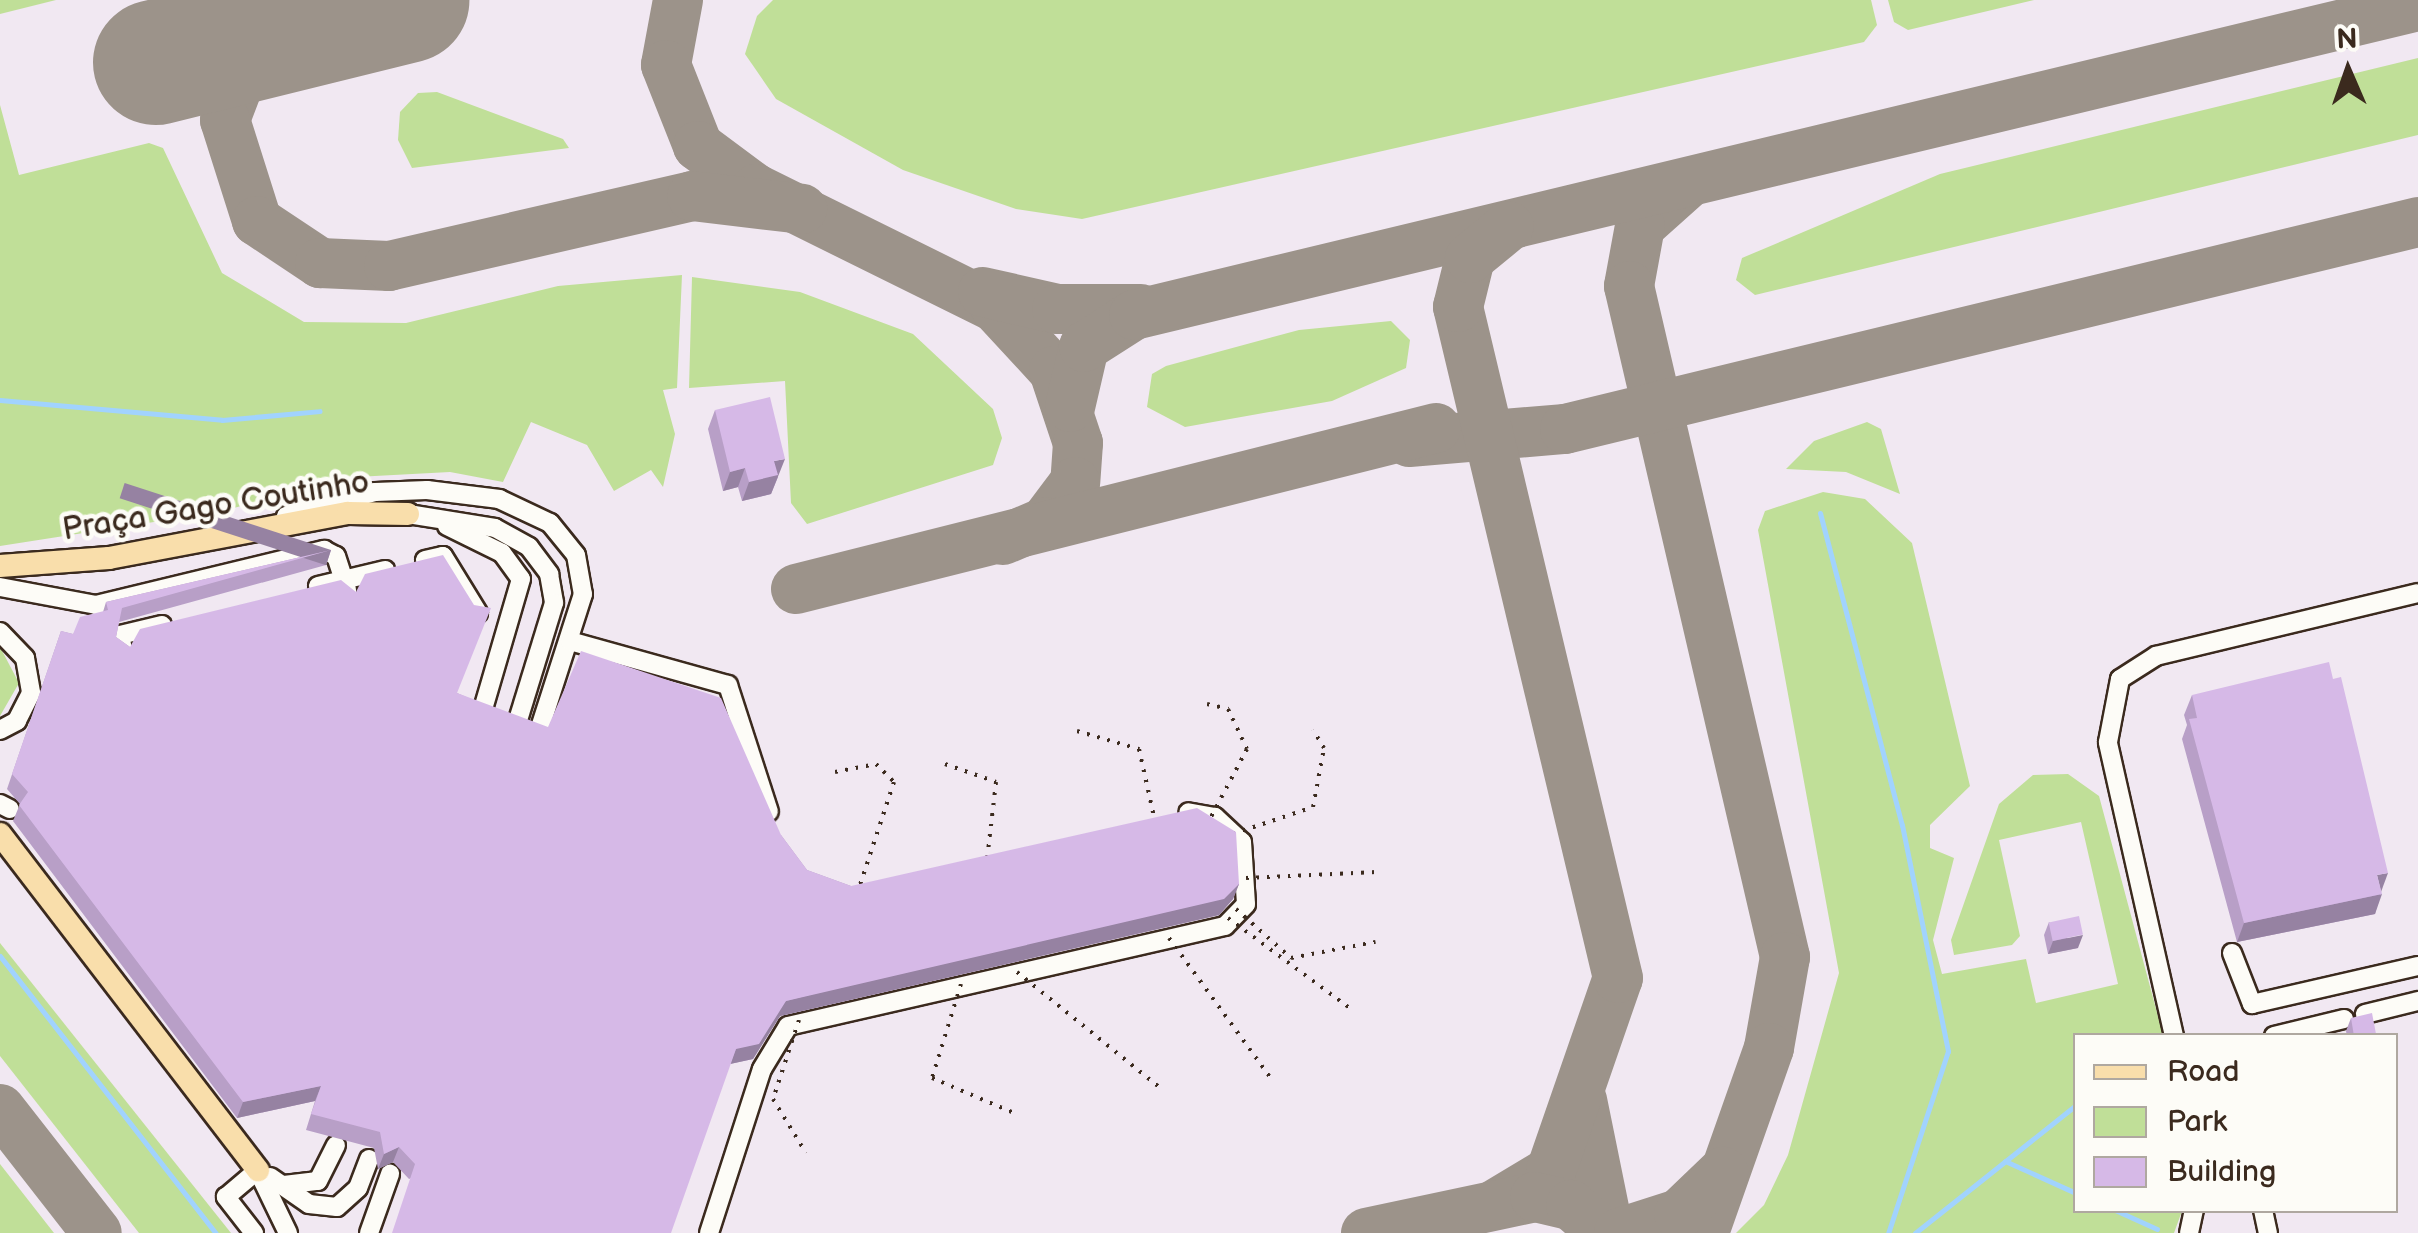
<!DOCTYPE html>
<meta charset="utf-8">
<style>
body{margin:0}
#map{position:relative;width:2418px;height:1233px;overflow:hidden;background:#fdfcf7;font-family:"Balsamiq Sans",sans-serif}
div>[style]{position:absolute}
[style*='--x']{left:calc(var(--x)*1px);top:calc(var(--y)*1px);width:calc(var(--w)*1px);rotate:calc(var(--a)*1deg)}
.built>*{inset:0;background:#f1e8f2}
.green>*{inset:0;background:#c0df98}
.stream>*{height:5px;margin:-2.5px;padding:0 2.5px;transform-origin:2.5px;border-radius:2.5px;background:#a1d3fe}
.taxiway>*{height:50px;margin:-25px;padding:0 25px;transform-origin:25px;border-radius:25px;background:#9c938a}
.runway>*{height:125px;margin:-62.5px;padding:0 62.5px;transform-origin:62.5px;border-radius:62.5px;background:#9c938a}
.roads{filter:drop-shadow(2px 0 #3b2a1e) drop-shadow(-2px 0 #3b2a1e) drop-shadow(0 2px #3b2a1e) drop-shadow(0 -2px #3b2a1e)}
.minor>*{height:18px;margin:-9px;padding:0 9px;transform-origin:9px;border-radius:9px;background:#fdfcf7}
.major>*{height:22px;margin:-11px;padding:0 11px;transform-origin:11px;border-radius:11px;background:#f9deab}
.path-bridge>*{height:4px;margin-top:-2px;transform-origin:0;background:repeating-linear-gradient(90deg,#3b2a1e 0 2.5px,transparent 0 10.5px)}
.wall>*{inset:0;background:#b89fc7}
.shaded-wall>*{inset:0;background:#9682a2;transform-origin:0 0}
.building>*{inset:0;background:#d6b9e7;transform-origin:0 0}
span{translate:-50% -50%;white-space:nowrap;text-align:center;line-height:1.15;-webkit-text-stroke:9px #fdfcf7;paint-order:stroke}
.street-label{font-size:32px;color:#3b2a1e}
.legend{position:absolute;left:2073px;top:1033px;width:325px;height:180px;box-sizing:border-box;background:#fdfcf7;border:2px solid #afa8a0;margin:0;padding:12px 18px;list-style:none;font-size:30px;color:#3b2a1e}
.legend li{display:flex;align-items:center;gap:20px;height:50px}
.legend b{width:50px;border:2px solid #afa8a0}
.north{position:absolute;left:2298px;top:20px;width:100px;height:100px;-webkit-text-stroke:8px #fdfcf7;paint-order:stroke;rotate:358deg;font-size:28px;font-weight:700;line-height:40px;text-align:center;color:#3b2a1e}
.north::after{content:'';display:block;margin:auto;width:35px;height:45px;background:#3b2a1e;clip-path:polygon(50% 0,100% 100%,50% 72%,0 100%)}
</style>
<div id="map">
<div class="built">
<i style="clip-path:polygon(evenodd,0 0,2418px 0,2418px 1233px,0 1233px,0 0,2076px 1036px,2396px 1036px,2396px 1210px,2076px 1210px,2076px 1036px)"></i>
</div>
<div class="green">
<i style="clip-path:polygon(0 0,56px 0,0 14px)"></i>
<i style="clip-path:polygon(773px 0,1871px 0,1877px 25px,1864px 42px,1082px 219px,1016px 209px,903px 170px,776px 99px,745px 54px,757px 16px)"></i>
<i style="clip-path:polygon(1888px 0,2034px 0,1908px 30px,1894px 22px)"></i>
<i style="clip-path:polygon(2418px 58px,2418px 135px,1755px 295px,1736px 280px,1742px 258px,1940px 174px)"></i>
<i style="clip-path:polygon(437px 92px,563px 139px,569px 148px,412px 168px,398px 140px,400px 112px,418px 93px)"></i>
<i style="clip-path:polygon(0 105px,19px 175px,149px 143px,163px 148px,222px 273px,304px 322px,406px 323px,558px 286px,682px 275px,677px 388px,663px 390px,675px 434px,663px 487px,651px 470px,614px 491px,587px 445px,531px 422px,503px 482px,450px 472px,356px 477px,218px 512px,0 546px)"></i>
<i style="clip-path:polygon(692px 277px,800px 292px,913px 334px,993px 409px,1002px 438px,993px 465px,807px 524px,791px 503px,785px 381px,689px 388px)"></i>
<i style="clip-path:polygon(1391px 321px,1410px 340px,1406px 368px,1332px 401px,1185px 427px,1147px 407px,1152px 374px,1166px 366px,1299px 330px)"></i>
<i style="clip-path:polygon(1867px 422px,1881px 429px,1900px 494px,1846px 472px,1786px 469px,1814px 441px)"></i>
<i style="clip-path:polygon(1823px 492px,1865px 499px,1912px 543px,1970px 786px,1930px 825px,1930px 848px,1954px 858px,1933px 940px,1942px 974px,2026px 959px,2036px 1003px,2118px 984px,2081px 822px,1999px 840px,2020px 936px,2012px 945px,1954px 955px,1951px 940px,1999px 804px,2033px 775px,2068px 774px,2099px 796px,2163px 1035px,2076px 1036px,2076px 1210px,2182px 1211px,2174px 1233px,1736px 1233px,1764px 1205px,1788px 1155px,1839px 973px,1758px 530px,1765px 511px)"></i>
<i style="clip-path:polygon(0 647px,19px 683px,0 716px)"></i>
<i style="clip-path:polygon(0 944px,0 943px,231px 1233px,139px 1233px,0 1056px)"></i>
<i style="clip-path:polygon(0 1164px,54px 1233px,0 1233px)"></i>
</div>
<div class="stream">
<i style="--x:0;--y:400;--w:223;--a:5.1"></i>
<i style="--x:222;--y:420;--w:98;--a:-5.2"></i>
<i style="--x:1820;--y:513;--w:323;--a:75.3"></i>
<i style="--x:1902;--y:825;--w:231;--a:78.5"></i>
<i style="--x:1948;--y:1051;--w:192;--a:108.2"></i>
<i style="--x:0;--y:956;--w:351;--a:52.1"></i>
<i style="--x:2005;--y:1161;--w:78;--a:24.3"></i>
<i style="--x:2115;--y:1210;--w:46;--a:24.3"></i>
<i style="--x:1915;--y:1233;--w:206;--a:-38.5"></i>
</div>
<div class="taxiway">
<i style="--x:182;--y:0;--w:53;--a:78.1"></i>
<i style="--x:356;--y:0;--w:11;--a:75"></i>
<i style="--x:678;--y:0;--w:66;--a:100.5"></i>
<i style="--x:666;--y:65;--w:87;--a:68.4"></i>
<i style="--x:698;--y:146;--w:72;--a:36.6"></i>
<i style="--x:756;--y:189;--w:267;--a:26.3"></i>
<i style="--x:995;--y:307;--w:87;--a:47.3"></i>
<i style="--x:1054;--y:371;--w:76;--a:71.6"></i>
<i style="--x:1078;--y:443;--w:39;--a:94"></i>
<i style="--x:1075;--y:482;--w:50;--a:126.9"></i>
<i style="--x:1045;--y:522;--w:46;--a:156.8"></i>
<i style="--x:310;--y:23;--w:74;--a:148.2"></i>
<i style="--x:247;--y:62;--w:62;--a:110.8"></i>
<i style="--x:225;--y:120;--w:106;--a:72.4"></i>
<i style="--x:257;--y:221;--w:76;--a:33.7"></i>
<i style="--x:320;--y:263;--w:69;--a:2.5"></i>
<i style="--x:389;--y:266;--w:311;--a:-13"></i>
<i style="--x:692;--y:196;--w:111;--a:6.7"></i>
<i style="--x:1687;--y:184;--w:63;--a:138.2"></i>
<i style="--x:1640;--y:226;--w:61;--a:100.4"></i>
<i style="--x:1629;--y:286;--w:689;--a:76.91"></i>
<i style="--x:1785;--y:957;--w:92;--a:100"></i>
<i style="--x:1769;--y:1048;--w:196;--a:109.4"></i>
<i style="--x:983;--y:292;--w:76;--a:12.9"></i>
<i style="--x:1057;--y:309;--w:84;--a:0"></i>
<i style="--x:1070;--y:407;--w:62;--a:-76.9"></i>
<i style="--x:1084;--y:347;--w:59;--a:-32.6"></i>
<i style="--x:1134;--y:315;--w:1321;--a:-13.53"></i>
<i style="--x:1409;--y:442;--w:157;--a:-4.8"></i>
<i style="--x:1565;--y:429;--w:878;--a:-13.64"></i>
<i style="--x:796;--y:589;--w:660;--a:-14.12"></i>
<i style="--x:1582;--y:1100;--w:136;--a:78.5"></i>
<i style="--x:0;--y:1109;--w:157;--a:52"></i>
<i style="--x:1496;--y:1204;--w:64;--a:-31"></i>
<i style="--x:1551;--y:1171;--w:204;--a:-70.9"></i>
<i style="--x:1618;--y:978;--w:690;--a:-103.41"></i>
<i style="--x:1458;--y:307;--w:50;--a:-76.2"></i>
<i style="--x:1470;--y:258;--w:50;--a:-39.4"></i>
<i style="--x:1366;--y:1233;--w:173;--a:-12"></i>
<i style="--x:1535;--y:1197;--w:37;--a:13"></i>
<i style="--x:1571;--y:1205;--w:43;--a:41.2"></i>
<i style="--x:1619;--y:1233;--w:63;--a:-17.6"></i>
<i style="--x:1679;--y:1214;--w:61;--a:-43.7"></i>
</div>
<div class="runway">
<i style="--x:155;--y:62;--w:259;--a:-13.9"></i>
</div>
<div class="roads">
<div class="minor">
<i style="--x:408;--y:514;--w:88;--a:9.1"></i>
<i style="--x:495;--y:528;--w:39;--a:29"></i>
<i style="--x:529;--y:547;--w:34;--a:53"></i>
<i style="--x:549;--y:574;--w:29;--a:80"></i>
<i style="--x:554;--y:603;--w:126;--a:107.1"></i>
<i style="--x:286;--y:516;--w:92;--a:-15.1"></i>
<i style="--x:375;--y:492;--w:52;--a:-2.2"></i>
<i style="--x:427;--y:490;--w:73;--a:7.1"></i>
<i style="--x:499;--y:499;--w:56;--a:25.2"></i>
<i style="--x:550;--y:523;--w:41;--a:50.9"></i>
<i style="--x:576;--y:555;--w:40;--a:80"></i>
<i style="--x:583;--y:594;--w:144;--a:107.8"></i>
<i style="--x:447;--y:526;--w:61;--a:26.1"></i>
<i style="--x:502;--y:553;--w:32;--a:54"></i>
<i style="--x:521;--y:579;--w:139;--a:106.3"></i>
<i style="--x:425;--y:560;--w:18;--a:-13"></i>
<i style="--x:443;--y:556;--w:67;--a:58.4"></i>
<i style="--x:318;--y:586;--w:69;--a:-13.4"></i>
<i style="--x:0;--y:587;--w:98;--a:10.6"></i>
<i style="--x:96;--y:605;--w:235;--a:-13.6"></i>
<i style="--x:324;--y:550;--w:13;--a:27"></i>
<i style="--x:336;--y:556;--w:36;--a:72"></i>
<i style="--x:0;--y:632;--w:36;--a:46"></i>
<i style="--x:25;--y:658;--w:36;--a:80"></i>
<i style="--x:31;--y:693;--w:31;--a:117"></i>
<i style="--x:17;--y:721;--w:19;--a:152"></i>
<i style="--x:570;--y:641;--w:164;--a:15.6"></i>
<i style="--x:728;--y:685;--w:133;--a:72.1"></i>
<i style="--x:123;--y:650;--w:15;--a:-101"></i>
<i style="--x:120;--y:635;--w:43;--a:-13.4"></i>
<i style="--x:0;--y:804;--w:11;--a:27"></i>
<i style="--x:2232;--y:953;--w:55;--a:68.6"></i>
<i style="--x:2252;--y:1004;--w:170;--a:-12.9"></i>
<i style="--x:2365;--y:1014;--w:55;--a:-13.8"></i>
<i style="--x:2174;--y:1036;--w:301;--a:-102.7"></i>
<i style="--x:2108;--y:742;--w:64;--a:-79.2"></i>
<i style="--x:2120;--y:679;--w:43;--a:-32.6"></i>
<i style="--x:2156;--y:656;--w:269;--a:-13.5"></i>
<i style="--x:2274;--y:1036;--w:72;--a:-13.7"></i>
<i style="--x:258;--y:1171;--w:69;--a:64.2"></i>
<i style="--x:270;--y:1177;--w:47;--a:34.7"></i>
<i style="--x:309;--y:1204;--w:28;--a:6"></i>
<i style="--x:337;--y:1207;--w:28;--a:-42"></i>
<i style="--x:358;--y:1188;--w:31;--a:-69"></i>
<i style="--x:284;--y:1185;--w:34;--a:-7"></i>
<i style="--x:318;--y:1181;--w:40;--a:-63.4"></i>
<i style="--x:2263;--y:1210;--w:24;--a:78"></i>
<i style="--x:254;--y:1233;--w:46;--a:-127.9"></i>
<i style="--x:226;--y:1197;--w:42;--a:-40.2"></i>
<i style="--x:369;--y:1233;--w:63;--a:-70.4"></i>
<i style="--x:709;--y:1233;--w:172;--a:-72.1"></i>
<i style="--x:762;--y:1069;--w:50;--a:-58.8"></i>
<i style="--x:788;--y:1026;--w:448;--a:-12.9"></i>
<i style="--x:1225;--y:926;--w:30;--a:-46"></i>
<i style="--x:1246;--y:904;--w:62;--a:-93.7"></i>
<i style="--x:1242;--y:842;--w:37;--a:-137"></i>
<i style="--x:1215;--y:817;--w:27;--a:-170"></i>
<i style="--x:2189;--y:1233;--w:24;--a:-78"></i>
</div>
<div class="major">
<i style="--x:0;--y:566;--w:109;--a:-4.2"></i>
<i style="--x:109;--y:558;--w:243;--a:-10.7"></i>
<i style="--x:348;--y:513;--w:60;--a:1"></i>
<i style="--x:0;--y:834;--w:424;--a:52.5"></i>
</div>
</div>
<div class="path-bridge">
<i style="--x:1207;--y:704;--w:22;--a:13"></i>
<i style="--x:1228;--y:709;--w:44;--a:64.6"></i>
<i style="--x:1247;--y:749;--w:77;--a:117.9"></i>
<i style="--x:1077;--y:731;--w:65;--a:16.2"></i>
<i style="--x:1139;--y:749;--w:74;--a:77.5"></i>
<i style="--x:945;--y:764;--w:54;--a:19.4"></i>
<i style="--x:996;--y:782;--w:79;--a:96.6"></i>
<i style="--x:835;--y:772;--w:42;--a:-11"></i>
<i style="--x:876;--y:764;--w:25;--a:45"></i>
<i style="--x:894;--y:782;--w:108;--a:108.3"></i>
<i style="--x:1233;--y:834;--w:84;--a:-18.6"></i>
<i style="--x:1313;--y:807;--w:60;--a:-79.4"></i>
<i style="--x:1324;--y:748;--w:21;--a:-121"></i>
<i style="--x:1246;--y:878;--w:131;--a:-2.6"></i>
<i style="--x:1236;--y:909;--w:74;--a:41.7"></i>
<i style="--x:1291;--y:958;--w:86;--a:-10.8"></i>
<i style="--x:1228;--y:918;--w:153;--a:36.5"></i>
<i style="--x:1169;--y:938;--w:175;--a:54"></i>
<i style="--x:1017;--y:972;--w:183;--a:39"></i>
<i style="--x:961;--y:984;--w:98;--a:107.1"></i>
<i style="--x:932;--y:1078;--w:89;--a:23.1"></i>
<i style="--x:799;--y:1020;--w:83;--a:108.2"></i>
<i style="--x:773;--y:1099;--w:63;--a:58.6"></i>
</div>
<div class="wall">
<i style="clip-path:polygon(715px 410px,778px 477px,771px 494px,742px 501px,738px 487px,723px 491px,708px 429px)"></i>
<i style="clip-path:polygon(331px 550px,326px 565px,119px 622px,116px 637px,130px 647px,457px 693px,781px 835px,807px 870px,851px 886px,1239px 884px,1233px 899px,1219px 915px,780px 1016px,753px 1059px,730px 1064px,409px 1179px,393px 1162px,378px 1169px,374px 1148px,306px 1130px,315px 1101px,237px 1118px,13px 821px,20px 804px,7px 789px,61px 631px,73px 634px,103px 612px,106px 602px)"></i>
<i style="clip-path:polygon(2192px 695px,2381px 891px,2375px 914px,2237px 942px,2182px 739px,2187px 725px,2184px 715px)"></i>
<i style="clip-path:polygon(2049px 922px,2078px 948px,2048px 954px,2044px 935px)"></i>
<i style="clip-path:polygon(2351px 1018px,2376px 1034px,2375px 1036px,2347px 1036px,2346px 1031px)"></i>
</div>
<div class="shaded-wall">
<i style="clip-path:polygon(785px 459px,771px 494px,742px 501px,749px 482px,774px 461px)"></i>
<i style="clip-path:polygon(745px 468px,738px 487px,723px 491px,730px 472px)"></i>
<i style="left:331px;top:550px;width:16px;height:217px;rotate:108deg"></i>
<i style="clip-path:polygon(2388px 873px,2381px 892px,2377px 875px)"></i>
<i style="clip-path:polygon(1239px 884px,1233px 899px,1219px 915px,780px 1016px,753px 1059px,730px 1064px,736px 1049px,786px 1001px)"></i>
<i style="clip-path:polygon(2382px 894px,2375px 914px,2237px 942px,2244px 923px)"></i>
<i style="clip-path:polygon(2083px 935px,2078px 948px,2048px 954px,2053px 941px)"></i>
<i style="clip-path:polygon(321px 1086px,315px 1101px,237px 1118px,243px 1102px)"></i>
<i style="clip-path:polygon(399px 1147px,393px 1162px,378px 1169px,384px 1154px)"></i>
</div>
<div class="building">
<i style="clip-path:polygon(770px 397px,785px 459px,774px 461px,778px 475px,749px 482px,745px 468px,730px 472px,715px 410px)"></i>
<i style="clip-path:polygon(331px 550px,122px 608px,116px 637px,130px 647px,140px 629px,341px 580px,356px 592px,365px 574px,443px 555px,474px 605px,491px 608px,457px 693px,548px 727px,581px 651px,721px 698px,781px 835px,807px 870px,851px 886px,1197px 808px,1236px 832px,1239px 884px,1224px 899px,786px 1001px,759px 1044px,736px 1049px,671px 1233px,392px 1233px,415px 1164px,399px 1147px,384px 1154px,380px 1132px,311px 1114px,321px 1086px,243px 1102px,19px 805px,28px 792px,12px 774px,61px 631px,73px 634px,80px 617px,108px 610px,106px 602px)"></i>
<i style="clip-path:polygon(2329px 662px,2333px 679px,2341px 677px,2388px 873px,2377px 875px,2382px 894px,2244px 923px,2189px 719px,2197px 718px,2192px 695px)"></i>
<i style="left:2079px;top:916px;width:19px;height:31px;rotate:78deg"></i>
<i style="clip-path:polygon(2372px 1013px,2376px 1034px,2354px 1036px,2351px 1018px)"></i>
</div>
<div class="street-label">
<span style="left:216px;top:507px;rotate:-9deg">Praça Gago Coutinho</span>
</div>
<ul class="legend">
<li><b style="height:12px;background:#f9deab"></b>Road</li>
<li><b style="height:28px;background:#c0df98"></b>Park</li>
<li><b style="height:28px;background:#d6b9e7"></b>Building</li>
</ul>
<div class="north">N</div>
</div>
